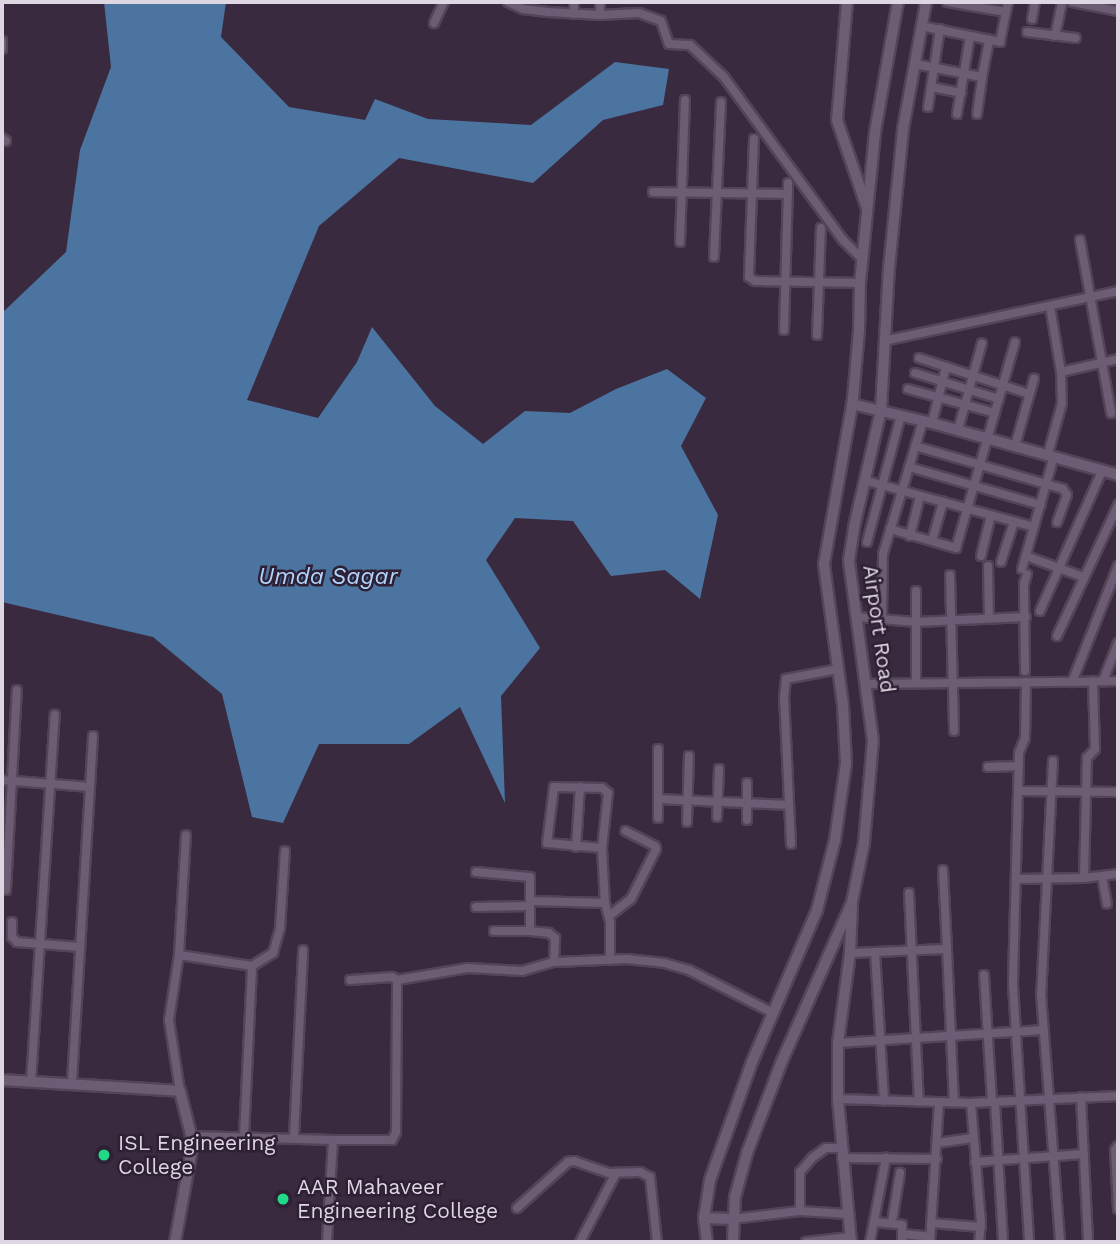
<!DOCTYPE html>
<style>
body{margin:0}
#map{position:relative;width:1120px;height:1244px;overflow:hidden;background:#392a40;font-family:"Work Sans",sans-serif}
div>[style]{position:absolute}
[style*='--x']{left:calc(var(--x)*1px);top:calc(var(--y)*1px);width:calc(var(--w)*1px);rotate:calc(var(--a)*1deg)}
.water>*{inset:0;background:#4c74a0}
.roads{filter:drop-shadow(2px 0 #524557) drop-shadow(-2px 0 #524557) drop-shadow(0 2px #524557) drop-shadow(0 -2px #524557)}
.minor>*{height:8px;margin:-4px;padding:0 4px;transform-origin:4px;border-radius:4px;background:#6c5c74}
.tertiary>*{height:10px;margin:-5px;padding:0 5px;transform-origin:5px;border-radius:5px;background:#6c5c74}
.secondary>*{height:10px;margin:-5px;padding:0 5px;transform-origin:5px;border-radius:5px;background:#6c5c74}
.dots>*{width:19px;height:19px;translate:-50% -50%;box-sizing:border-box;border:4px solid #2e2035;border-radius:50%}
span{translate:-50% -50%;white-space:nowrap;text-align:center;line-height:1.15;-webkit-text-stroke:5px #2e2035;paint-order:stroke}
.street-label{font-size:21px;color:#dfd6e3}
.poi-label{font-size:21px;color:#dfd6e3}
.left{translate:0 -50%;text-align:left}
.water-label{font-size:23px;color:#b1d5fd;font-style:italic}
.frame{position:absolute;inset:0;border:4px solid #dfd6e3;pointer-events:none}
</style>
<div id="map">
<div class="water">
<i style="clip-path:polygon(104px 2px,226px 2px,221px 37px,289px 107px,365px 120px,375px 99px,428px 119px,531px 125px,615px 62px,669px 69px,663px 105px,603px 120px,533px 183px,399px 158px,319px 226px,247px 400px,318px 418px,357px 362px,372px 327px,435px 406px,483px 444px,525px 411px,570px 413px,616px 389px,667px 369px,706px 398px,681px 446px,718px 515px,700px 599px,665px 570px,611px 576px,573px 521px,515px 518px,486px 560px,540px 648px,501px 696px,505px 803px,460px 707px,409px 744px,319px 744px,283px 823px,252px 817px,222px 694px,153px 637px,2px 602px,2px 313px,66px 252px,80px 150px,111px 67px)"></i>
</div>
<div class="roads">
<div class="minor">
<i style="--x:508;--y:2;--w:17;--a:25"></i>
<i style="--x:523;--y:9;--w:25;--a:7"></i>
<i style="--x:548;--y:12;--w:52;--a:3.3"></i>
<i style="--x:600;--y:15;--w:39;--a:-3"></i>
<i style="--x:639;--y:13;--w:23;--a:20"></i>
<i style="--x:661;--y:21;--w:24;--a:71"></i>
<i style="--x:669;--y:44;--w:21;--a:3"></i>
<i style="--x:690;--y:45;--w:47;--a:43.3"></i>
<i style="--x:724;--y:77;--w:202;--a:53.9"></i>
<i style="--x:843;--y:240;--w:27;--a:45"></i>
<i style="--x:574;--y:2;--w:12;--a:90"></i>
<i style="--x:600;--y:2;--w:13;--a:90"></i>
<i style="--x:947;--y:2;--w:60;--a:9.6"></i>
<i style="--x:1072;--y:2;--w:47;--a:11.1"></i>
<i style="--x:1032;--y:19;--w:17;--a:-80"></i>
<i style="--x:434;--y:23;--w:23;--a:-65"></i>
<i style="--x:921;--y:26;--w:81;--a:11.4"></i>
<i style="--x:1000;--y:42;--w:41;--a:-78.7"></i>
<i style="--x:1027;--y:32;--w:49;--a:7"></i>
<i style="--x:1055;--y:36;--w:35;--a:-78"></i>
<i style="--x:2;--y:41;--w:8;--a:90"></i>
<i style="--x:915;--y:64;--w:68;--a:11"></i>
<i style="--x:982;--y:77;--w:38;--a:-79"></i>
<i style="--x:931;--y:87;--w:31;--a:11"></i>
<i style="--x:928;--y:107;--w:79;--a:-81.3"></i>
<i style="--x:957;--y:114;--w:79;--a:-80.5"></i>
<i style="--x:977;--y:114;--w:37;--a:-82"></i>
<i style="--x:2;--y:138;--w:5;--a:37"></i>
<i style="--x:754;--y:139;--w:138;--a:92.1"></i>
<i style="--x:749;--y:277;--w:7;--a:34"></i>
<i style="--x:755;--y:281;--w:105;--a:1.1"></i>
<i style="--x:653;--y:192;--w:135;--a:0.8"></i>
<i style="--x:1080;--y:240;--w:176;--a:79.8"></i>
<i style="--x:680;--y:242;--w:142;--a:-88"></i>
<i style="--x:714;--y:257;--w:155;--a:-87.4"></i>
<i style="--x:784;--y:330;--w:147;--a:-88.4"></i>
<i style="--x:817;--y:335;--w:107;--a:-87.9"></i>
<i style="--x:888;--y:340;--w:235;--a:-12"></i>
<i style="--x:919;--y:358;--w:116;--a:18.1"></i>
<i style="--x:1061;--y:372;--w:58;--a:-12.8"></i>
<i style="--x:915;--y:373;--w:88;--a:17.2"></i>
<i style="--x:908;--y:389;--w:90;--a:15.4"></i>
<i style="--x:932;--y:423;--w:58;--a:-76"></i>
<i style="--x:958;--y:430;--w:90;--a:-74.6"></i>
<i style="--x:915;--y:446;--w:154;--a:16.2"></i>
<i style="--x:1063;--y:489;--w:7;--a:56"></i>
<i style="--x:1067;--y:495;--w:29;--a:110"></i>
<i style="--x:1015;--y:446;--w:70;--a:-74.2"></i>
<i style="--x:1048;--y:454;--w:53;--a:-74.6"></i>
<i style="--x:1062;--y:403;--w:31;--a:-92"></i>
<i style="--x:1061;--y:372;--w:67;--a:-99.5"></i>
<i style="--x:909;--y:467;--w:137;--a:16.1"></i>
<i style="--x:867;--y:481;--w:173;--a:15.4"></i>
<i style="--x:890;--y:529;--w:69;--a:16.1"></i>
<i style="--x:956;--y:548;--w:214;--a:-74"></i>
<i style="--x:910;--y:536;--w:41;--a:-76"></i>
<i style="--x:932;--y:541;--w:41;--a:-74.2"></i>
<i style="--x:867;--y:542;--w:131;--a:-75"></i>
<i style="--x:981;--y:556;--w:42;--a:-76.3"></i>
<i style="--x:1026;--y:556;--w:61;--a:20.2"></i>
<i style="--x:1001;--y:562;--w:42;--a:-72"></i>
<i style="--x:988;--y:566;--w:52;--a:88.9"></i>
<i style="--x:1118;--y:566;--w:125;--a:111.6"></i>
<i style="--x:1072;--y:682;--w:46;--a:-1.2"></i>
<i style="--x:1022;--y:569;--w:117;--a:-74.2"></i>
<i style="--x:950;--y:575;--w:156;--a:88.5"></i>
<i style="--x:1040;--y:611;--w:153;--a:-66.1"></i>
<i style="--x:857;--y:617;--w:59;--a:4.8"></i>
<i style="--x:916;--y:622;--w:110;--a:-2.6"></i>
<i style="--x:882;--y:619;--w:65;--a:-89.1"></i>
<i style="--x:883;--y:554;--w:139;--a:-73.3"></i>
<i style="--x:1057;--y:636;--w:145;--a:-65"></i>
<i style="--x:1025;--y:671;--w:87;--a:-90.7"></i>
<i style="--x:1024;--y:584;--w:10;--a:-73"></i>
<i style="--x:1103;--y:681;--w:41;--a:-68.5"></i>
<i style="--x:1026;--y:682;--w:56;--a:91"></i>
<i style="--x:1025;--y:738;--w:16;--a:112"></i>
<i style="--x:1019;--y:753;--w:232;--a:91.5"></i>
<i style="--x:1013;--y:985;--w:257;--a:86.4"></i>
<i style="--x:916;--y:683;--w:92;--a:-90"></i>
<i style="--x:867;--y:684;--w:205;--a:-0.6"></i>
<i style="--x:1053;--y:761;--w:233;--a:92.9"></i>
<i style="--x:1041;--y:994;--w:249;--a:85.6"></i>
<i style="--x:988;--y:767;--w:31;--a:-2"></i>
<i style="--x:2;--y:780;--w:88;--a:4.5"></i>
<i style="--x:90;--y:787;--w:298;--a:93.5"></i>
<i style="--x:90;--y:787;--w:51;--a:-86.6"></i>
<i style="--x:1018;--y:791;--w:100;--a:0.6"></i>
<i style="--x:658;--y:799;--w:131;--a:2.6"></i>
<i style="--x:717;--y:817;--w:48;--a:-87.6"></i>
<i style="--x:658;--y:818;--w:69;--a:-90"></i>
<i style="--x:747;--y:820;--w:37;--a:-90"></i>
<i style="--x:687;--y:822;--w:66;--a:-88.3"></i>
<i style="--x:791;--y:844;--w:146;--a:-92.7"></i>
<i style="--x:784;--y:698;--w:19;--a:-84"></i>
<i style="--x:786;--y:679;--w:53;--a:-10.9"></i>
<i style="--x:576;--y:847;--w:60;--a:-86.2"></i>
<i style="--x:602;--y:848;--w:55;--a:-174.8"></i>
<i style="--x:547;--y:843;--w:56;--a:-82.9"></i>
<i style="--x:554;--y:787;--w:48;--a:1.2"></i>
<i style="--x:602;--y:788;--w:8;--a:40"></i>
<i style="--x:608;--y:793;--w:55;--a:96.2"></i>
<i style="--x:602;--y:848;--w:55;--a:86.9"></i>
<i style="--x:605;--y:903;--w:20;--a:75"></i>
<i style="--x:610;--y:922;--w:38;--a:90"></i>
<i style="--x:943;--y:870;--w:79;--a:87.1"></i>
<i style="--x:476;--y:872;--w:54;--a:5.3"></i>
<i style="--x:530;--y:877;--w:54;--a:90"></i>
<i style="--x:530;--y:931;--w:19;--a:6"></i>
<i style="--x:549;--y:933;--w:8;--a:40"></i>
<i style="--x:555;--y:938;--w:24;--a:92"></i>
<i style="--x:554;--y:962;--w:73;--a:-2.4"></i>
<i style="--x:627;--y:959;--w:37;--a:6"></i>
<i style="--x:664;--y:963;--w:26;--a:16"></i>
<i style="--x:689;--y:970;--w:94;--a:27.1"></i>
<i style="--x:1102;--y:876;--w:28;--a:80"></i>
<i style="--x:1084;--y:878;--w:34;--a:-7"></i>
<i style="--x:1016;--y:879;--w:68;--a:-0.8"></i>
<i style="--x:1084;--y:878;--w:120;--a:-88.6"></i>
<i style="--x:1087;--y:758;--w:12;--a:-48"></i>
<i style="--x:1095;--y:749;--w:68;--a:-91.7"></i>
<i style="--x:6;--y:890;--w:200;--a:-86.9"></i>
<i style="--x:909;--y:893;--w:209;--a:87.3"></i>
<i style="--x:530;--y:901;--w:75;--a:1.5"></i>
<i style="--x:476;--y:907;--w:54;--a:-1.1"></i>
<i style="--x:609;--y:916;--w:28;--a:-38"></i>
<i style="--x:631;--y:899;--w:56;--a:-63.4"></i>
<i style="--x:656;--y:849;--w:3;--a:-108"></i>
<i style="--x:655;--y:846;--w:33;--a:-153"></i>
<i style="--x:12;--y:922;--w:15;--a:90"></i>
<i style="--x:12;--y:937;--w:7;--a:45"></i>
<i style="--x:17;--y:942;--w:63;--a:4.5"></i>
<i style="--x:494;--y:931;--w:36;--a:0"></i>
<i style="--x:875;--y:952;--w:149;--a:86.5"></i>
<i style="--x:850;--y:953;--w:97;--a:-2.4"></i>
<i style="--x:947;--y:949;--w:153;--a:87.4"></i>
<i style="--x:179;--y:955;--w:74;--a:8.6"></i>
<i style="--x:252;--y:966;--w:25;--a:-32"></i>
<i style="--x:273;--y:953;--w:26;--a:-74"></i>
<i style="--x:280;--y:928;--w:77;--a:-86.3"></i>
<i style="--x:984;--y:975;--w:127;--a:86.4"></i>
<i style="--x:397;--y:980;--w:72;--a:-9.6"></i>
<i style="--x:468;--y:968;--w:54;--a:3.2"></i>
<i style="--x:522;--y:971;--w:33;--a:-16"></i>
<i style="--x:838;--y:1043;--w:206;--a:-3.6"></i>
<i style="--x:31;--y:1082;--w:368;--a:-86.3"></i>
<i style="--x:180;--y:1091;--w:72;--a:-98.8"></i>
<i style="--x:169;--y:1020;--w:66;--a:-81.3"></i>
<i style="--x:179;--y:955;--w:120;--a:-86.7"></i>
<i style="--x:1081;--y:1097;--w:145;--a:87.2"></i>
<i style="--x:838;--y:1099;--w:133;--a:1.7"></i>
<i style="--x:971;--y:1103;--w:147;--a:-2.7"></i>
<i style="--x:995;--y:1102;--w:140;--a:86.7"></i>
<i style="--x:971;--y:1103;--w:118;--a:85.2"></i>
<i style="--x:981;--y:1221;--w:21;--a:95"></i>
<i style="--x:192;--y:1136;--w:141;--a:1.6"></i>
<i style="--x:333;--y:1140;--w:102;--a:93.4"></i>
<i style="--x:244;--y:1137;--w:171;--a:-87.3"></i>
<i style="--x:294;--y:1137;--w:187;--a:-87.2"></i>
<i style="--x:333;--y:1140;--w:59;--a:0"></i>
<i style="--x:392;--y:1140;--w:9;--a:-63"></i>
<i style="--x:396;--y:1132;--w:152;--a:-89.6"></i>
<i style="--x:397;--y:980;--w:6;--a:-149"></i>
<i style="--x:392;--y:977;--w:42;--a:175.9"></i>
<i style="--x:937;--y:1143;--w:36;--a:-8"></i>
<i style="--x:1118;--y:1146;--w:5;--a:127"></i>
<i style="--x:1115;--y:1150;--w:59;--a:87.1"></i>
<i style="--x:842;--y:1158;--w:95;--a:0.6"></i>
<i style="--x:975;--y:1162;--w:109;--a:-4.2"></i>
<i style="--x:517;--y:1208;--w:69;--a:-42"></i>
<i style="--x:568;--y:1162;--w:6;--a:-9"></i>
<i style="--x:574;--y:1161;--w:37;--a:19"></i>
<i style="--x:609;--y:1173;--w:31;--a:-2"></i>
<i style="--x:640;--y:1172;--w:11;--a:27"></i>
<i style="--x:650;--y:1177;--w:65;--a:83.9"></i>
<i style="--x:800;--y:1211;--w:39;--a:-90"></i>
<i style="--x:800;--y:1172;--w:18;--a:-49"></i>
<i style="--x:812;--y:1158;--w:17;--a:-36"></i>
<i style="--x:826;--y:1148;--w:15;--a:0"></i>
<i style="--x:732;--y:1219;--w:68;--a:-6.7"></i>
<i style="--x:800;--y:1211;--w:48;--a:3.6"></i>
<i style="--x:875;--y:1222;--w:27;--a:6"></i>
<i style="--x:902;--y:1225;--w:17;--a:90"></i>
<i style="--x:892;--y:1222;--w:50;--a:-80.7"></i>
<i style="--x:931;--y:1223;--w:50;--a:4.6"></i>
<i style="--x:903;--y:1234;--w:27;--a:6"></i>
<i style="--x:580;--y:1242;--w:78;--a:-62.4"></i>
<i style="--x:806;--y:1242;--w:44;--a:-6.5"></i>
<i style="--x:870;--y:1242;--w:86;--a:-79.2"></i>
<i style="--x:930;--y:1242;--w:140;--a:-86.3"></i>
</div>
<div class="tertiary">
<i style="--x:847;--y:2;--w:118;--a:94.8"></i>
<i style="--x:837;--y:120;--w:93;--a:71.2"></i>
<i style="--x:852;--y:404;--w:82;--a:13.4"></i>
<i style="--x:932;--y:423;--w:193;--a:15.6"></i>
<i style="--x:2;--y:1080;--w:178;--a:3.5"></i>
<i style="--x:180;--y:1091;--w:54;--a:76"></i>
<i style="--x:193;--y:1143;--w:101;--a:100.3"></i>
<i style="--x:851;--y:1242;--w:144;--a:-95.2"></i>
<i style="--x:838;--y:1099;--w:56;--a:-90"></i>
<i style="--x:838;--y:1043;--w:91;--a:-82.4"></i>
<i style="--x:850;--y:953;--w:48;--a:-87.6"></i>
</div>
<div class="secondary">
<i style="--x:704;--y:1218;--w:28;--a:2"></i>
<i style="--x:707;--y:1242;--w:24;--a:-97"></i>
<i style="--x:704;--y:1218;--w:38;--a:-81"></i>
<i style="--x:710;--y:1180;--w:125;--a:-70.4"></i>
<i style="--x:752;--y:1062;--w:165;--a:-66.8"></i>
<i style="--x:817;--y:910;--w:72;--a:-75.6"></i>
<i style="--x:835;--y:840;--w:78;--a:-81.9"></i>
<i style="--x:846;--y:763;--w:58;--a:-93"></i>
<i style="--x:843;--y:705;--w:142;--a:-97.7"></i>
<i style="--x:824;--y:564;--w:168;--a:-80"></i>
<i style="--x:853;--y:399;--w:68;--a:-85"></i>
<i style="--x:859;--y:331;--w:48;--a:-88.8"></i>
<i style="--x:860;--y:283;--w:152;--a:-84.3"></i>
<i style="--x:875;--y:132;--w:132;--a:-80"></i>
<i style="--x:733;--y:1242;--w:45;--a:-87.5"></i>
<i style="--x:735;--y:1197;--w:46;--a:-74.7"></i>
<i style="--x:747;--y:1153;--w:98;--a:-69.2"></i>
<i style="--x:782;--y:1061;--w:174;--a:-66.2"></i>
<i style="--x:852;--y:902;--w:60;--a:-78.5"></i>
<i style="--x:864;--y:843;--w:102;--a:-85"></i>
<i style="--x:873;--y:741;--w:183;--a:-97.6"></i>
<i style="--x:849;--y:560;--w:33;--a:-81"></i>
<i style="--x:854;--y:527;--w:120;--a:-77"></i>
<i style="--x:881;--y:410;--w:142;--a:-86.8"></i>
<i style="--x:889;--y:268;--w:140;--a:-84.2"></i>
<i style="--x:903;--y:129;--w:129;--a:-79.7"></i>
</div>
</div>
<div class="dots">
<i style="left:104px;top:1155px;background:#20d887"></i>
<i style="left:283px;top:1199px;background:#20d887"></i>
</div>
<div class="street-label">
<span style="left:879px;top:629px;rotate:82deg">Airport Road</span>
</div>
<div class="poi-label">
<span class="left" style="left:118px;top:1155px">ISL Engineering<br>College</span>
<span class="left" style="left:297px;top:1199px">AAR Mahaveer<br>Engineering College</span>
</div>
<div class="water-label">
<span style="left:328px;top:577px">Umda Sagar</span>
</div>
<div class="frame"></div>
</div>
